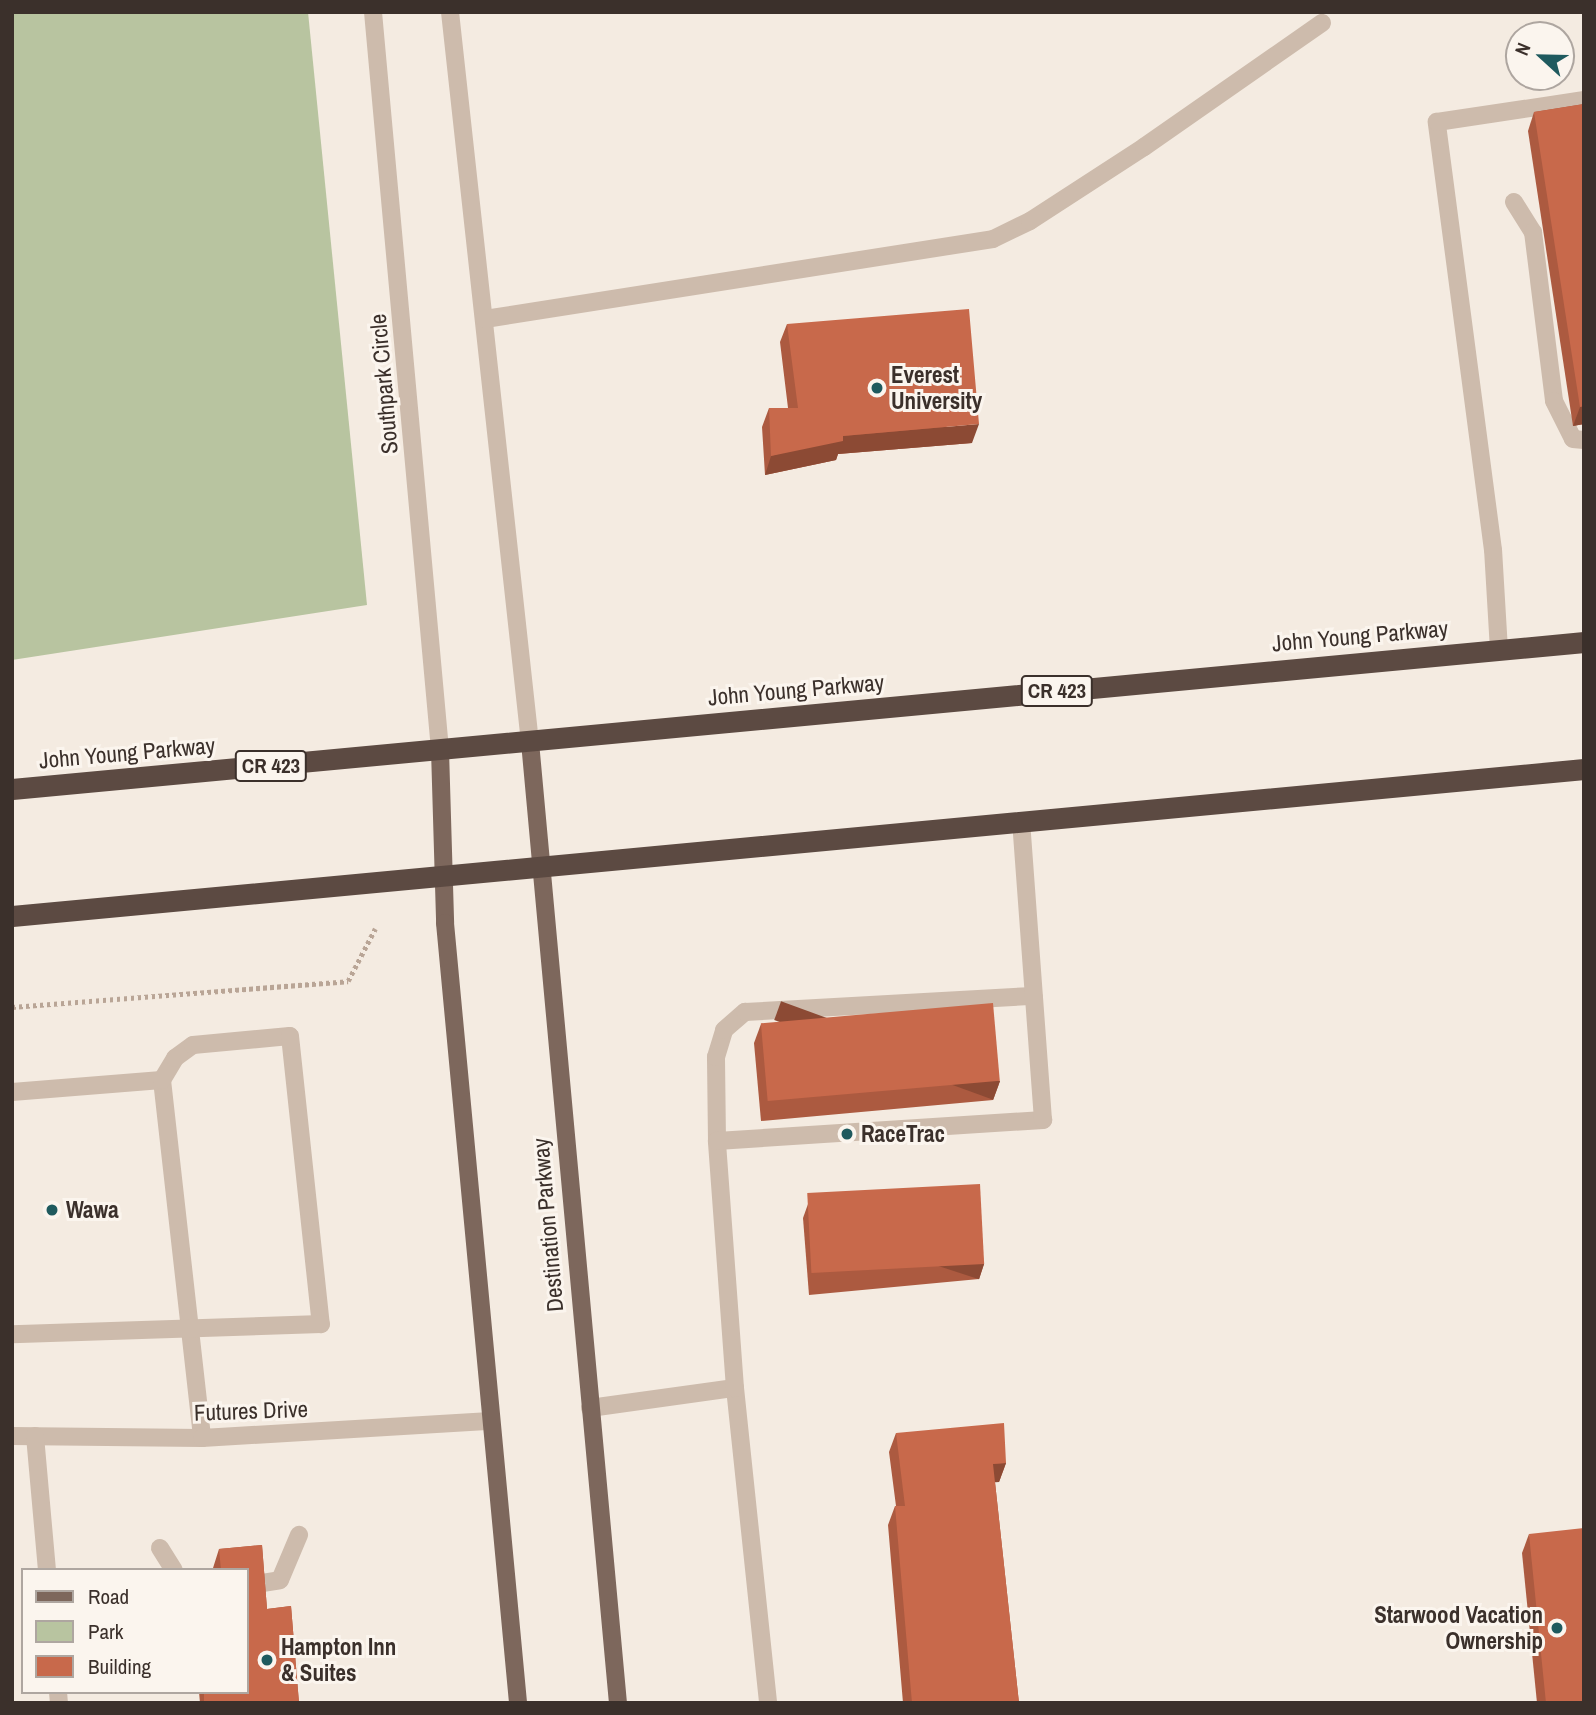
<!DOCTYPE html>
<style>
body{margin:0}
#map{position:relative;width:1596px;height:1715px;overflow:hidden;background:#f4ebe1;font-family:"Archivo Narrow",sans-serif}
div>[style]{position:absolute}
[style*='--x']{left:calc(var(--x)*1px);top:calc(var(--y)*1px);width:calc(var(--w)*1px);rotate:calc(var(--a)*1deg)}
.green>*{inset:0;background:#b8c4a0}
.path>*{height:4.5px;margin-top:-2.25px;transform-origin:0;background:repeating-linear-gradient(90deg,#b9a596 0 3.5px,transparent 0 7px)}
.minor>*{height:18px;margin:-9px;padding:0 9px;transform-origin:9px;border-radius:9px;background:#cdbbac}
.major>*{height:18px;margin:-9px;padding:0 9px;transform-origin:9px;border-radius:9px;background:#7d675c}
.highway>*{height:21px;margin:-10.5px;padding:0 10.5px;transform-origin:10.5px;border-radius:10.5px;background:#5c4a42}
.wall>*{inset:0;background:#ac5a40}
.shaded-wall>*{inset:0;background:#8c4a34;transform-origin:0 0}
.building>*{inset:0;background:#c8694b;transform-origin:0 0}
.dots>*{width:19px;height:19px;translate:-50% -50%;box-sizing:border-box;border:4px solid #fbf5ee;border-radius:50%}
span{translate:-50% -50%;white-space:nowrap;text-align:center;line-height:1.15;-webkit-text-stroke:6px #fbf5ee;paint-order:stroke}
.shield-label span{padding:2px 5px;background:#fbf5ee;border:2px solid;border-radius:5px;-webkit-text-stroke-width:0}
.shield-label{font-size:21px;color:#3b302b;font-weight:700}
.poi-label{font-size:23px;color:#3b302b;font-weight:700}
.left{translate:0 -50%;text-align:left}
.right{translate:-100% -50%;text-align:right}
.street-label{font-size:23px;color:#3b302b}
.frame{position:absolute;inset:0;border:14px solid #3b302b;pointer-events:none}
.legend{position:absolute;left:21px;top:1568px;width:228px;height:126px;box-sizing:border-box;background:#fbf5ee;border:2px solid #aea6a0;margin:0;padding:9px 12px;list-style:none;font-size:21px;color:#3b302b}
.legend li{display:flex;align-items:center;gap:14px;height:35px}
.legend b{width:35px;border:2px solid #aea6a0}
.north{position:absolute;left:1505px;top:21px;width:70px;height:70px;box-sizing:border-box;background:#fbf5ee;border:2px solid #aea6a0;border-radius:50%;rotate:292deg;font-size:19px;font-weight:700;line-height:28px;text-align:center;color:#3b302b}
.north::after{content:'';display:block;margin:auto;width:24px;height:32px;background:#1f5a5e;clip-path:polygon(50% 0,100% 100%,50% 72%,0 100%)}
</style>
<div id="map">
<div class="green">
<i style="clip-path:polygon(12px 12px,308px 12px,367px 605px,12px 660px)"></i>
</div>
<div class="path">
<i style="--x:12;--y:1007;--w:337;--a:-4.4"></i>
<i style="--x:348;--y:981;--w:59;--a:-62.6"></i>
</div>
<div class="minor">
<i style="--x:373;--y:12;--w:741;--a:84.81"></i>
<i style="--x:450;--y:12;--w:734;--a:83.75"></i>
<i style="--x:1514;--y:202;--w:36;--a:58"></i>
<i style="--x:1533;--y:232;--w:170;--a:82.9"></i>
<i style="--x:1554;--y:401;--w:42;--a:63.4"></i>
<i style="--x:1573;--y:439;--w:11;--a:5"></i>
<i style="--x:485;--y:319;--w:514;--a:-8.95"></i>
<i style="--x:993;--y:239;--w:41;--a:-25.9"></i>
<i style="--x:1030;--y:221;--w:136;--a:-33"></i>
<i style="--x:1144;--y:147;--w:217;--a:-34.9"></i>
<i style="--x:1499;--y:650;--w:100;--a:-93.4"></i>
<i style="--x:1493;--y:550;--w:432;--a:-97.5"></i>
<i style="--x:1437;--y:122;--w:149;--a:-8.5"></i>
<i style="--x:162;--y:1080;--w:360;--a:83.6"></i>
<i style="--x:12;--y:1092;--w:150;--a:-4.6"></i>
<i style="--x:162;--y:1080;--w:26;--a:-59"></i>
<i style="--x:175;--y:1058;--w:22;--a:-36"></i>
<i style="--x:193;--y:1045;--w:97;--a:-5.3"></i>
<i style="--x:290;--y:1036;--w:290;--a:83.9"></i>
<i style="--x:321;--y:1324;--w:309;--a:178.1"></i>
<i style="--x:717;--y:1141;--w:84;--a:-90.7"></i>
<i style="--x:716;--y:1057;--w:28;--a:-73"></i>
<i style="--x:724;--y:1030;--w:28;--a:-41"></i>
<i style="--x:745;--y:1012;--w:289;--a:-3.2"></i>
<i style="--x:735;--y:1388;--w:317;--a:84"></i>
<i style="--x:590;--y:1408;--w:146;--a:-7.9"></i>
<i style="--x:735;--y:1388;--w:248;--a:-94.2"></i>
<i style="--x:717;--y:1141;--w:327;--a:-3.7"></i>
<i style="--x:1043;--y:1120;--w:298;--a:-94.2"></i>
<i style="--x:12;--y:1436;--w:190;--a:0.6"></i>
<i style="--x:202;--y:1438;--w:289;--a:-3.4"></i>
<i style="--x:35;--y:1436;--w:135;--a:84.9"></i>
<i style="--x:160;--y:1548;--w:26;--a:58"></i>
<i style="--x:256;--y:1584;--w:24;--a:-9"></i>
<i style="--x:280;--y:1580;--w:49;--a:-67.1"></i>
<i style="--x:58;--y:1692;--w:11;--a:85"></i>
</div>
<div class="major">
<i style="--x:530;--y:742;--w:965;--a:84.77"></i>
<i style="--x:440;--y:750;--w:173;--a:88.3"></i>
<i style="--x:445;--y:923;--w:783;--a:84.65"></i>
</div>
<div class="highway">
<i style="--x:12;--y:789;--w:1579;--a:-5.34"></i>
<i style="--x:12;--y:916;--w:1579;--a:-5.34"></i>
</div>
<div class="wall">
<i style="clip-path:polygon(1584px 104px,1584px 424px,1573px 426px,1528px 131px,1534px 112px)"></i>
<i style="clip-path:polygon(787px 324px,972px 443px,838px 454px,836px 460px,765px 475px,762px 427px,769px 408px,788px 408px,780px 342px)"></i>
<i style="clip-path:polygon(761px 1024px,1000px 1081px,993px 1100px,761px 1121px,754px 1043px)"></i>
<i style="clip-path:polygon(808px 1204px,984px 1264px,979px 1279px,809px 1295px,803px 1218px)"></i>
<i style="clip-path:polygon(896px 1433px,1006px 1463px,999px 1482px,995px 1482px,1019px 1703px,903px 1703px,888px 1525px,895px 1506px,896px 1506px,889px 1452px)"></i>
<i style="clip-path:polygon(1529px 1534px,1584px 1703px,1537px 1703px,1522px 1553px)"></i>
<i style="clip-path:polygon(262px 1545px,267px 1609px,291px 1606px,299px 1703px,200px 1703px,199px 1692px,247px 1692px,247px 1570px,213px 1570px,213px 1568px,219px 1549px)"></i>
</div>
<div class="shaded-wall">
<i style="clip-path:polygon(1584px 406px,1584px 424px,1573px 426px,1580px 407px)"></i>
<i style="clip-path:polygon(979px 424px,972px 443px,838px 454px,836px 460px,765px 475px,771px 456px,843px 436px)"></i>
<i style="left:1000px;top:1081px;width:20px;height:233px;rotate:110deg"></i>
<i style="left:984px;top:1264px;width:16px;height:170px;rotate:108deg"></i>
<i style="clip-path:polygon(1006px 1463px,999px 1482px,986px 1483px,993px 1464px)"></i>
</div>
<div class="building">
<i style="clip-path:polygon(1584px 104px,1584px 406px,1580px 407px,1534px 112px)"></i>
<i style="clip-path:polygon(969px 309px,979px 424px,843px 436px,843px 441px,771px 456px,769px 408px,798px 408px,787px 324px)"></i>
<i style="left:993px;top:1003px;width:78px;height:233px;rotate:85deg"></i>
<i style="left:980px;top:1184px;width:80px;height:173px;rotate:87deg"></i>
<i style="clip-path:polygon(1004px 1423px,1006px 1463px,993px 1464px,1019px 1703px,912px 1703px,895px 1506px,905px 1506px,896px 1433px)"></i>
<i style="clip-path:polygon(1584px 1528px,1584px 1703px,1546px 1703px,1529px 1534px)"></i>
<i style="clip-path:polygon(262px 1545px,267px 1609px,291px 1606px,299px 1703px,204px 1703px,204px 1693px,205px 1692px,247px 1692px,247px 1570px,221px 1570px,219px 1549px)"></i>
</div>
<div class="dots">
<i style="left:877px;top:388px;background:#1f5a5e"></i>
<i style="left:847px;top:1134px;background:#1f5a5e"></i>
<i style="left:52px;top:1210px;background:#1f5a5e"></i>
<i style="left:1557px;top:1628px;background:#1f5a5e"></i>
<i style="left:267px;top:1660px;background:#1f5a5e"></i>
</div>
<div class="shield-label">
<span style="left:1057px;top:691px">CR 423</span>
<span style="left:271px;top:766px">CR 423</span>
</div>
<div class="poi-label">
<span class="left" style="left:891px;top:388px">Everest<br>University</span>
<span class="left" style="left:861px;top:1134px">RaceTrac</span>
<span class="left" style="left:66px;top:1210px">Wawa</span>
<span class="right" style="left:1543px;top:1628px">Starwood Vacation<br>Ownership</span>
<span class="left" style="left:281px;top:1660px">Hampton Inn<br>&amp; Suites</span>
</div>
<div class="street-label">
<span style="left:384px;top:384px;rotate:-95deg">Southpark Circle</span>
<span style="left:1360px;top:636px;rotate:-5deg">John Young Parkway</span>
<span style="left:796px;top:690px;rotate:-5deg">John Young Parkway</span>
<span style="left:127px;top:753px;rotate:-5deg">John Young Parkway</span>
<span style="left:548px;top:1225px;rotate:-95deg">Destination Parkway</span>
<span style="left:251px;top:1411px;rotate:-2deg">Futures Drive</span>
</div>
<div class="frame"></div>
<ul class="legend">
<li><b style="height:9px;background:#7d675c"></b>Road</li>
<li><b style="height:19px;background:#b8c4a0"></b>Park</li>
<li><b style="height:19px;background:#c8694b"></b>Building</li>
</ul>
<div class="north">N</div>
</div>
